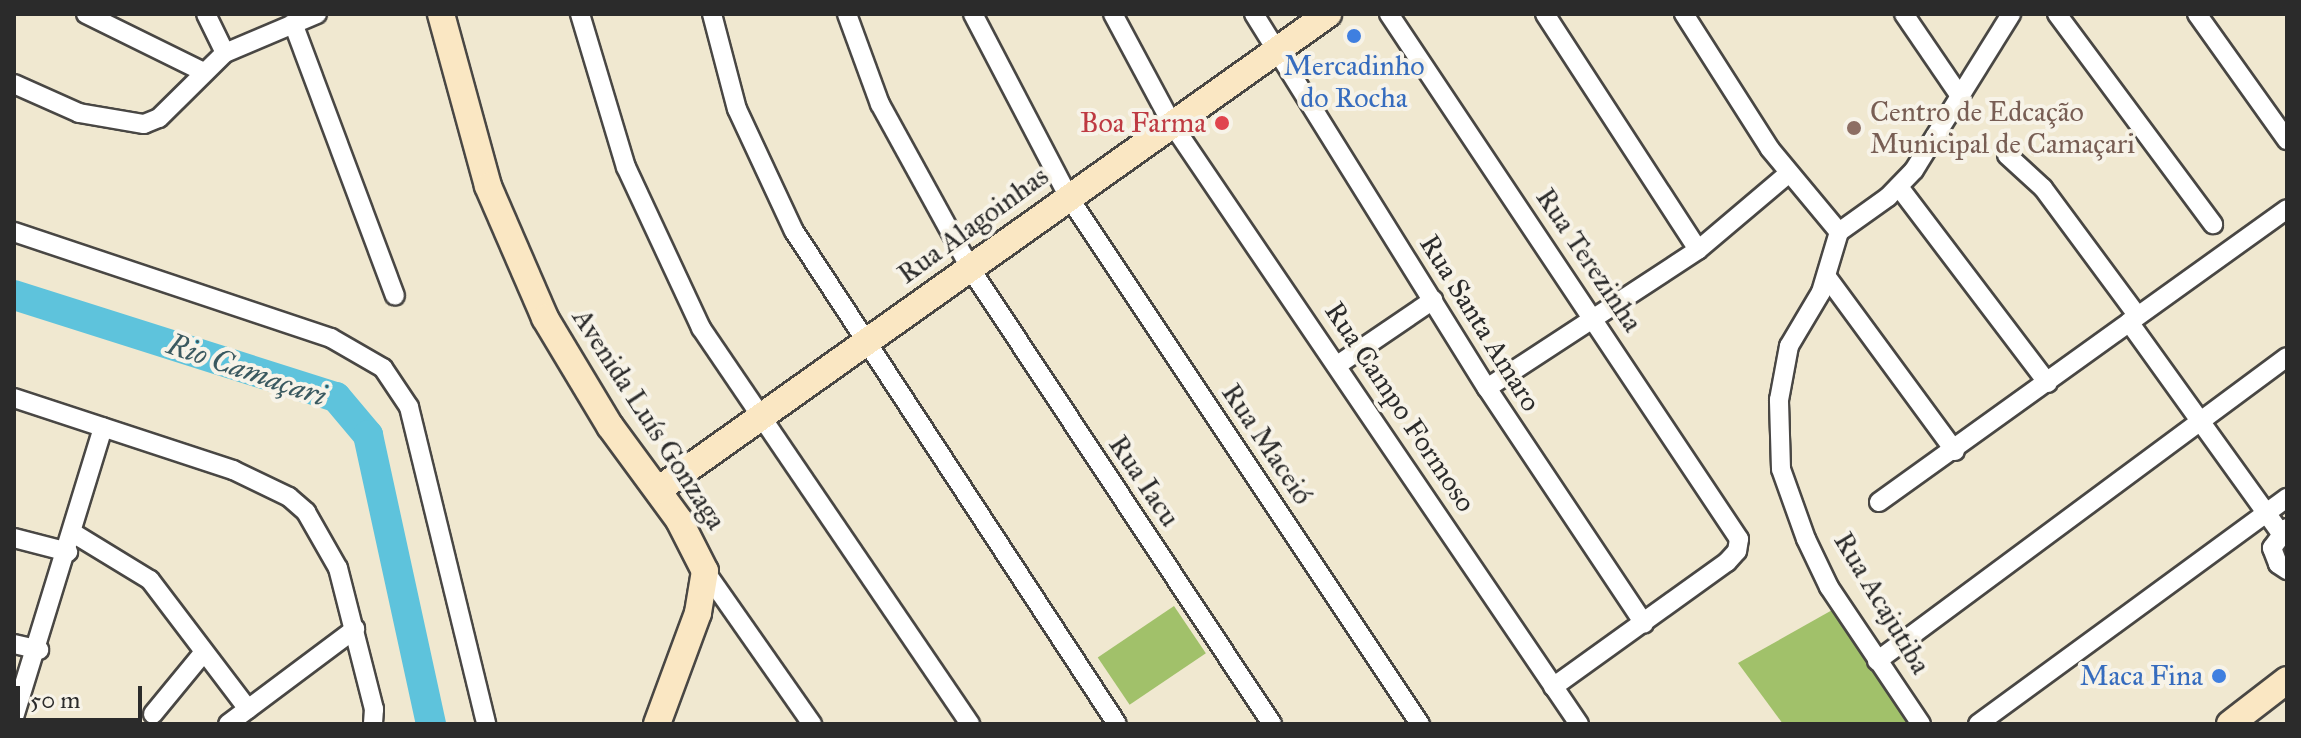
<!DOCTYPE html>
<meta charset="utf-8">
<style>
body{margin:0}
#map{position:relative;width:2301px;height:738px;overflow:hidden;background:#f0e8d0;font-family:"IM FELL Great Primer",serif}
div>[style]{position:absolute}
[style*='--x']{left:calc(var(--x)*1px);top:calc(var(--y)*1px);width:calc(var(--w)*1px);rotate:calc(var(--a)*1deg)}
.green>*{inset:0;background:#a1c16a;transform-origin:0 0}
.river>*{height:30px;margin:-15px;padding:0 15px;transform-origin:15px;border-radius:15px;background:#5ec3dc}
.roads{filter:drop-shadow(2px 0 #494744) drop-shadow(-2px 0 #494744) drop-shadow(0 2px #494744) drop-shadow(0 -2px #494744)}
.street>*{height:18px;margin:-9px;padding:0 9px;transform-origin:9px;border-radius:9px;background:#fff}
.secondary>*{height:26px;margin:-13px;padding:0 13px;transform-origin:13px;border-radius:13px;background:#fae7c3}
.dots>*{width:22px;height:22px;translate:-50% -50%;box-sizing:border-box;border:4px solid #f7f3e8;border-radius:50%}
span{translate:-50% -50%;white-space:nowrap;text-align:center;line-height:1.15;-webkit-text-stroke:8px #f7f3e8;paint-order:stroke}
.shop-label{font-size:28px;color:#366cbe}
.right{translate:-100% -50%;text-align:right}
.education-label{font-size:28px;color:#785e54}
.left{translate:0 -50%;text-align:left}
.health-label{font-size:28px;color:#be3a42}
.street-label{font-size:28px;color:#2b2b2b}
.water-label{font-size:30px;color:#3a5960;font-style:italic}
.frame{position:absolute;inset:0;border:16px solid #2b2b2b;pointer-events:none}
.scale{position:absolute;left:16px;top:686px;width:126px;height:36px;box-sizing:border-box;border:4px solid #2b2b2b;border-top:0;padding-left:10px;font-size:24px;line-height:28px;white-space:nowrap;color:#2b2b2b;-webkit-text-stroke:6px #f7f3e8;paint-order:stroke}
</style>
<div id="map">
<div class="green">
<i style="left:1174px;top:606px;width:57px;height:92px;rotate:56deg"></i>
<i style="clip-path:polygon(1834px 609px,1911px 724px,1783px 724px,1738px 663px)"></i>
</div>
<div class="river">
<i style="--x:14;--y:295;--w:338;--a:17.6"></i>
<i style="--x:336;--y:397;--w:50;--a:49.9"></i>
<i style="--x:368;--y:435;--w:296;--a:77.7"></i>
</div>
<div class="roads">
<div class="street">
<i style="--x:86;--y:14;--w:129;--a:26.2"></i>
<i style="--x:206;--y:14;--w:43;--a:64"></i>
<i style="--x:580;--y:14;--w:160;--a:73.3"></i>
<i style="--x:626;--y:167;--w:178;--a:65"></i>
<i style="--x:701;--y:328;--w:479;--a:55.8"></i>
<i style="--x:712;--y:14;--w:98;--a:75.3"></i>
<i style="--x:737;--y:109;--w:135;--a:65"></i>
<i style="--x:794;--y:231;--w:589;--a:56.77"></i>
<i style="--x:847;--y:14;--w:96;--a:69.9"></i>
<i style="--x:880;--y:104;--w:187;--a:61.2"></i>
<i style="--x:970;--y:268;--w:547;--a:56.48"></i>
<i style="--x:973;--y:14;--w:205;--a:62.4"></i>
<i style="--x:1068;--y:196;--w:635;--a:56.31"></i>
<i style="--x:1113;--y:14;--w:125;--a:61.8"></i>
<i style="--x:1172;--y:124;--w:725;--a:55.85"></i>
<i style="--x:1254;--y:14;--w:441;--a:58.1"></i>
<i style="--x:1487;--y:388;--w:283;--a:56.3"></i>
<i style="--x:1389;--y:14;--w:631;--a:56.31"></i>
<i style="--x:1739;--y:539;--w:12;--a:99"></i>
<i style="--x:1737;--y:551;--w:15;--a:132"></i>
<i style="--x:1727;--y:562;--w:214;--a:144.3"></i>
<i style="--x:1545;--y:14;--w:281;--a:57"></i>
<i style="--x:1684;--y:14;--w:160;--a:57.5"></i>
<i style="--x:1770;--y:149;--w:108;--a:50.3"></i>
<i style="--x:1904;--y:14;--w:99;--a:55.7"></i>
<i style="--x:2057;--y:14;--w:262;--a:53.4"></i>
<i style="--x:2197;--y:14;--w:155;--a:54.5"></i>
<i style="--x:293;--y:23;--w:291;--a:69.5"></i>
<i style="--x:14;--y:84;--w:71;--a:24"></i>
<i style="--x:79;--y:113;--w:66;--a:9.6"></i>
<i style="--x:144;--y:124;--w:16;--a:-22"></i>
<i style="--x:159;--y:118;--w:93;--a:-44.6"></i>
<i style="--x:225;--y:53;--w:100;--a:-23"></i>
<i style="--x:2007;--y:155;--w:49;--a:42.5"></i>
<i style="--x:2043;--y:188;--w:158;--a:53.5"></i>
<i style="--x:1899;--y:187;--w:246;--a:52.8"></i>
<i style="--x:14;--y:232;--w:334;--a:18.5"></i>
<i style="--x:331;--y:338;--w:60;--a:30"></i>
<i style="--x:383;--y:368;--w:47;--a:56.3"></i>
<i style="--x:409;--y:407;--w:326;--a:76.3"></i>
<i style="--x:1827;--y:277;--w:216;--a:53.7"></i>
<i style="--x:2129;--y:322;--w:259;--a:54.3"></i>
<i style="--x:1339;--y:364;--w:114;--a:-34.2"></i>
<i style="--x:1487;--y:388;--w:252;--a:-33.2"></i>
<i style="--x:1698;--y:250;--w:119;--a:-40.2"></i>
<i style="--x:14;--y:398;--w:231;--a:18.2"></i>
<i style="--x:233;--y:470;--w:62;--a:25.7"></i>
<i style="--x:289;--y:497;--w:23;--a:41"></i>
<i style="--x:306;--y:512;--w:64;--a:60.3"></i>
<i style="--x:338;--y:568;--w:146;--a:75.7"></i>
<i style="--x:374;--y:709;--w:15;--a:94"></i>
<i style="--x:1879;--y:502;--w:502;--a:-35.68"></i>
<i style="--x:2287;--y:528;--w:25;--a:127"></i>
<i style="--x:2272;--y:548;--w:17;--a:69"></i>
<i style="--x:2278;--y:564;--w:11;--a:34"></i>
<i style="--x:73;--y:533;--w:90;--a:31.4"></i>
<i style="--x:150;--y:580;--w:162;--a:52.8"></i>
<i style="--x:14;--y:538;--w:56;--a:14.5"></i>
<i style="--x:705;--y:571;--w:187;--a:55"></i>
<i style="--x:14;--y:644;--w:26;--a:13"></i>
<i style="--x:1877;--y:661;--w:510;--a:-36.56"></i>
<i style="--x:153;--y:714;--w:80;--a:-50.6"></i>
<i style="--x:14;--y:717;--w:303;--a:-72.9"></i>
<i style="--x:228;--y:724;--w:159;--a:-36.8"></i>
<i style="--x:1921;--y:724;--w:165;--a:-123.9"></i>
<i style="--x:1829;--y:587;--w:53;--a:-115.6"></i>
<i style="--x:1806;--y:539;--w:74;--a:-109.7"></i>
<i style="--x:1781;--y:469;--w:69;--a:-91.7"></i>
<i style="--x:1779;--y:400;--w:55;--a:-79.5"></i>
<i style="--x:1789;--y:346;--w:63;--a:-59.3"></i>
<i style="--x:1821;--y:292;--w:63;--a:-73.3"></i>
<i style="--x:1839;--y:232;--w:60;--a:-35.5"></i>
<i style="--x:1888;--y:197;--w:37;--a:-46"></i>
<i style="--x:1914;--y:170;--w:184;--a:-58.1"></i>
<i style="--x:1978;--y:724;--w:383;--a:-36.2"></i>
</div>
<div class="secondary">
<i style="--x:441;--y:14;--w:178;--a:74.7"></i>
<i style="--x:488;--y:186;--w:144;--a:66.6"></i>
<i style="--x:545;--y:318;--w:126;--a:59"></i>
<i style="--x:610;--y:426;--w:117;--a:53.7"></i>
<i style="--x:679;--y:520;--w:57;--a:63"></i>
<i style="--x:705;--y:571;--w:43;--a:99.5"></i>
<i style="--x:698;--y:613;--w:118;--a:110.3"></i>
<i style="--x:658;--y:490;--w:822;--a:-35.39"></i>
<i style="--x:2230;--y:724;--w:72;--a:-37.7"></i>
</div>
</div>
<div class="dots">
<i style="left:1354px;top:36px;background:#3f7fe0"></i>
<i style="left:1222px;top:123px;background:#e0444e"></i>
<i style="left:1854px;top:128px;background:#8d6e63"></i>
<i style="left:2219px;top:676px;background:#3f7fe0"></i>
</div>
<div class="shop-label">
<span style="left:1354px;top:82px">Mercadinho<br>do Rocha</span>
<span class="right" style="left:2203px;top:676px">Maca Fina</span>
</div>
<div class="education-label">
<span class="left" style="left:1870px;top:128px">Centro de Edcação<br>Municipal de Camaçari</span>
</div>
<div class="health-label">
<span class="right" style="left:1206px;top:123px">Boa Farma</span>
</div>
<div class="street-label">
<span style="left:973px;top:225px;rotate:-36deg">Rua Alagoinhas</span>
<span style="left:1589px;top:260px;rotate:56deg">Rua Terezinha</span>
<span style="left:1480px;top:323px;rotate:58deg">Rua Santa Amaro</span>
<span style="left:1400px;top:407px;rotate:56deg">Rua Campo Formoso</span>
<span style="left:649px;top:419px;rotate:57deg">Avenida Luís Gonzaga</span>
<span style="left:1267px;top:444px;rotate:56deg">Rua Maceió</span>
<span style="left:1144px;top:481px;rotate:56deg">Rua Iacu</span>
<span style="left:1882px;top:603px;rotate:59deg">Rua Acajutiba</span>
</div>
<div class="water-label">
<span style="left:247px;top:370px;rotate:19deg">Rio Camaçari</span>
</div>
<div class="frame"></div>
<div class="scale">50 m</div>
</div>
